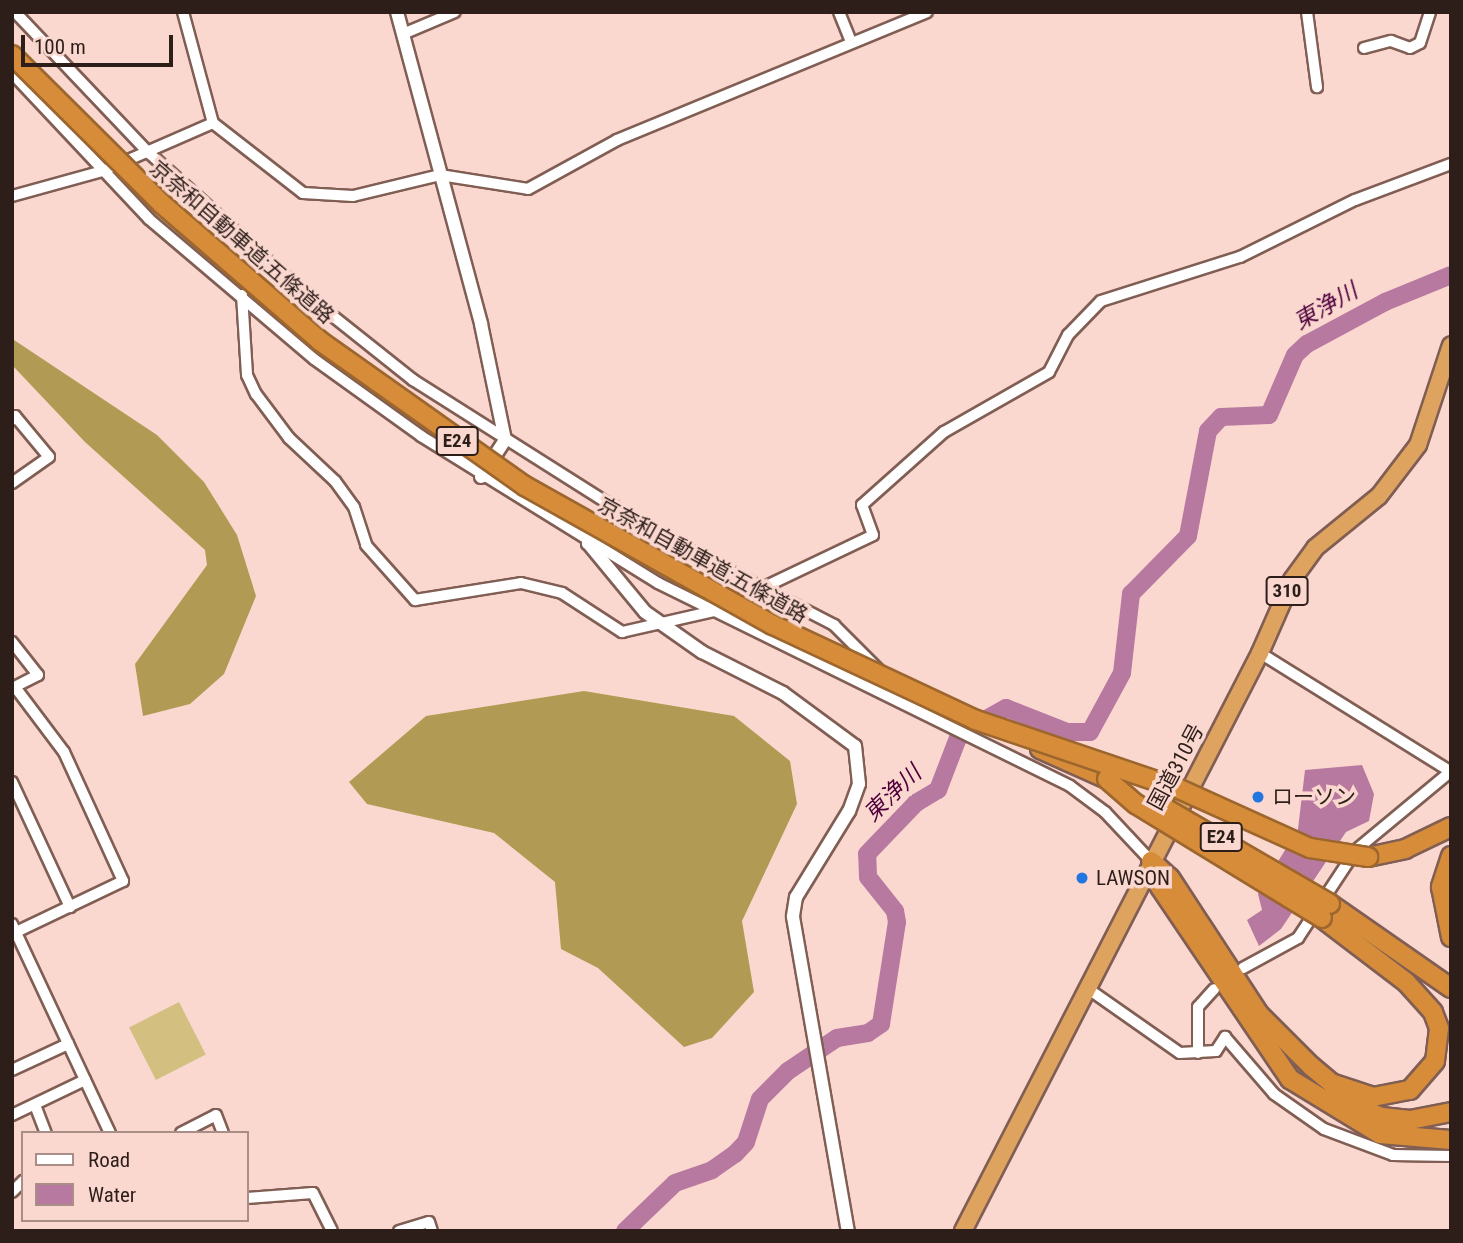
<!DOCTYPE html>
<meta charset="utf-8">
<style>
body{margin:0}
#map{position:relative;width:1463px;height:1243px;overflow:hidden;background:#fad8cf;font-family:"Roboto Condensed","Noto Sans JP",sans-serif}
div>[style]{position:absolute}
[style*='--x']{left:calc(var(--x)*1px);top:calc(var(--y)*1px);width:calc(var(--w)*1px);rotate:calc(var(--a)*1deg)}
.green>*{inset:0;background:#d3c081;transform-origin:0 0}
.forest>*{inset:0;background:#b19b54}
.water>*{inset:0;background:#b879a1}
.river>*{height:18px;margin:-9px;padding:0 9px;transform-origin:9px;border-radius:9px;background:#b879a1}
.roads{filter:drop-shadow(2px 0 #815e54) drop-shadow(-2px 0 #815e54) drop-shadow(0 2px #815e54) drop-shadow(0 -2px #815e54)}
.minor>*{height:10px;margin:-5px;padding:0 5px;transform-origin:5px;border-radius:5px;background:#fff}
.tertiary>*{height:12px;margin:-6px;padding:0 6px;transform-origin:6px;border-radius:6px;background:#fff}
.trunk>*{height:16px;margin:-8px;padding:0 8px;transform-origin:8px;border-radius:8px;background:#dfa360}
.motorway>*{height:18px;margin:-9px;padding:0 9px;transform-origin:9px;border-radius:9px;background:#d78c39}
.bridges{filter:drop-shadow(2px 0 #9c662e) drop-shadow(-2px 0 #9c662e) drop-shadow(0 2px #9c662e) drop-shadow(0 -2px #9c662e)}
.motorway-bridge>*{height:18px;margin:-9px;padding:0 9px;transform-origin:9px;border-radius:9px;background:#d78c39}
.dots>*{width:19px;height:19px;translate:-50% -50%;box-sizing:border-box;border:4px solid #fad8cf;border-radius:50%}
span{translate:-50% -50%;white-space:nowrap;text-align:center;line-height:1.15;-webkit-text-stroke:7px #fad8cf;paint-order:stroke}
.shield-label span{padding:2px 5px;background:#fad8cf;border:2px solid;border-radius:5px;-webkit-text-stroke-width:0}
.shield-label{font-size:19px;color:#2d1e1a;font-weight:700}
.street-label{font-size:21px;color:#2d1e1a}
.poi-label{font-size:21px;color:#2d1e1a}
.left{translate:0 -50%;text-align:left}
.water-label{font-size:23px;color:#50013d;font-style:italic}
.frame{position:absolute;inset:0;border:14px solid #2d1e1a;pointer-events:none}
.legend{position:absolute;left:21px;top:1131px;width:228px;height:91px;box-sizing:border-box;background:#fad8cf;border:2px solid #a88e87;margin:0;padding:9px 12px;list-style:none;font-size:21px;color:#2d1e1a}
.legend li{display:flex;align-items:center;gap:14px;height:35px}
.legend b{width:35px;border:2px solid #a88e87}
.scale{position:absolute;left:21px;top:35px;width:152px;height:32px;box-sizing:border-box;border:4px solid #2d1e1a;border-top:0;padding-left:9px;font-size:21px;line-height:24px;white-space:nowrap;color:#2d1e1a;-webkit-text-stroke:5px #fad8cf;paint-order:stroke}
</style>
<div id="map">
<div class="green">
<i style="left:179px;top:1002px;width:59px;height:56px;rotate:63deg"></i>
</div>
<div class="forest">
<i style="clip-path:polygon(14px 340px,157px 435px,204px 482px,237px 535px,256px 596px,224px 674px,190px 704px,143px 716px,135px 664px,207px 565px,205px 550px,85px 442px,12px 365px)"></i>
<i style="clip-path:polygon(584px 691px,734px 716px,790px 761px,797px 804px,742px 921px,754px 992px,712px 1038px,684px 1047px,598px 968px,561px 949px,555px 882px,494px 833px,367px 804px,349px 782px,426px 716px)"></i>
</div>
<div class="water">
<i style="clip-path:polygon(1362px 765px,1374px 794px,1369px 821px,1346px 832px,1281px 929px,1259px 946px,1247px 920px,1262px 910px,1258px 894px,1298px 829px,1305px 770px)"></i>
</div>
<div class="river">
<i style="--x:625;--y:1231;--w:69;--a:-43.8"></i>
<i style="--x:675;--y:1183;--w:39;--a:-19"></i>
<i style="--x:712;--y:1170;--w:28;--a:-35"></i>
<i style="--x:735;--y:1154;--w:16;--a:-47"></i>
<i style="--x:746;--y:1142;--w:45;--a:-72"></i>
<i style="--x:760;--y:1099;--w:40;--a:-45"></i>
<i style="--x:788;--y:1071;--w:59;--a:-34"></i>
<i style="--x:837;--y:1038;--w:31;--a:-9"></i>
<i style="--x:868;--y:1033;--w:16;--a:-35"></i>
<i style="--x:881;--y:1024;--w:103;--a:-81.1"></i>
<i style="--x:897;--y:922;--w:11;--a:-100"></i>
<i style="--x:895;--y:911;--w:43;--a:-128.5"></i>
<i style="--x:868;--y:877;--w:23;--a:-92"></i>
<i style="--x:867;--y:854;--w:71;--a:-46.1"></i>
<i style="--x:916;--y:803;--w:26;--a:-31"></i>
<i style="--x:938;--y:790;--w:56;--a:-69"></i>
<i style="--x:958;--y:738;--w:26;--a:-36"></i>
<i style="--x:979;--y:723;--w:31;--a:-29"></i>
<i style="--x:1006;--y:708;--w:66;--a:21.5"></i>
<i style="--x:1067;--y:732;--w:23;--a:0"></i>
<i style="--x:1090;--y:732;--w:67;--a:-61.5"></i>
<i style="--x:1122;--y:673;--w:80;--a:-83.5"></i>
<i style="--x:1131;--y:594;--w:81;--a:-45.5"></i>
<i style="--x:1188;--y:536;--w:107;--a:-79.2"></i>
<i style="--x:1208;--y:431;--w:19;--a:-47"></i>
<i style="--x:1221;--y:417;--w:48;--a:-2.4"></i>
<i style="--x:1269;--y:415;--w:65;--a:-66.6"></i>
<i style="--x:1295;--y:355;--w:16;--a:-43"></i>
<i style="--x:1307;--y:344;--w:89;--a:-28.3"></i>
<i style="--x:1385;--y:302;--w:71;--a:-22.2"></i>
</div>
<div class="roads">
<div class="minor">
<i style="--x:15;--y:12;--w:195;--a:46.5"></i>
<i style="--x:149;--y:153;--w:217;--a:42"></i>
<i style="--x:310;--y:298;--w:132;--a:38.5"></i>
<i style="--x:413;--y:380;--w:277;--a:32.3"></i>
<i style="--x:647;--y:528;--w:211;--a:27.4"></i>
<i style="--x:834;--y:625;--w:66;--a:45"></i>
<i style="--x:183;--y:12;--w:115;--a:74.9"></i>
<i style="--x:839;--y:12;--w:31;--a:68"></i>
<i style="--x:1307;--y:12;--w:76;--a:82.4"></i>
<i style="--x:403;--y:34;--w:56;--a:-22.9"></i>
<i style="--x:1364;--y:48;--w:28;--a:-15"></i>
<i style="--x:1391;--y:41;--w:20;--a:20"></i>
<i style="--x:1410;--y:48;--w:11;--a:-27"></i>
<i style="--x:1420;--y:43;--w:33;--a:-72"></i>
<i style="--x:12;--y:73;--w:200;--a:46.8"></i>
<i style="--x:149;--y:219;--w:216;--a:40.3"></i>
<i style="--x:314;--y:359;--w:132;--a:35.7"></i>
<i style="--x:421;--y:436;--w:279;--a:31.8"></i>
<i style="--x:658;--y:583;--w:459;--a:26.2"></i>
<i style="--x:1070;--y:786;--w:44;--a:36.6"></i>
<i style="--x:1105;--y:812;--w:67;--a:46.8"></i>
<i style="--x:12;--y:196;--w:94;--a:-15.4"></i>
<i style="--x:103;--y:171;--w:120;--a:-23.6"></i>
<i style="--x:213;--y:123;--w:114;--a:37.9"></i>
<i style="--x:303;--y:193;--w:50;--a:3.4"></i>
<i style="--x:353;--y:196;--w:89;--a:-13.6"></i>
<i style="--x:440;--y:175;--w:89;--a:9"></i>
<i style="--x:528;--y:189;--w:102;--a:-28.8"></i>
<i style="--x:617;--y:140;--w:335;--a:-22.4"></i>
<i style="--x:242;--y:295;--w:80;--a:86.4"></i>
<i style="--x:247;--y:375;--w:21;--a:65"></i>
<i style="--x:256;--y:394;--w:55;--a:53.1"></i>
<i style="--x:289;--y:438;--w:63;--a:43.1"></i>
<i style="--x:335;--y:481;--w:32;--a:54"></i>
<i style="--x:354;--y:507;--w:40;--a:72"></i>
<i style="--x:366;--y:545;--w:74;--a:48.3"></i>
<i style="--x:415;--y:600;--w:107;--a:-9.1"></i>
<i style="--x:521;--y:583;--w:42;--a:13.7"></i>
<i style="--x:562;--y:593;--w:72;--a:33"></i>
<i style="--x:622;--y:632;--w:94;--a:-12.9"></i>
<i style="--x:714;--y:611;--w:176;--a:-25.5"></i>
<i style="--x:873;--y:535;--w:32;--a:-110"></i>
<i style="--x:862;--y:505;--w:110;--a:-41.7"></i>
<i style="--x:944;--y:432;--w:121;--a:-29.7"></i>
<i style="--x:1049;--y:372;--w:42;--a:-62.8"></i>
<i style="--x:1068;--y:335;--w:47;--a:-45.9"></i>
<i style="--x:1101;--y:301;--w:146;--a:-17.6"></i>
<i style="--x:1240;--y:257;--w:128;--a:-26.4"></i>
<i style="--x:1355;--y:200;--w:103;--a:-20.6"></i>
<i style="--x:12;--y:420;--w:5;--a:-53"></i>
<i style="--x:15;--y:416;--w:53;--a:50.3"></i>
<i style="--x:49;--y:457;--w:45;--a:144.9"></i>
<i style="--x:12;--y:642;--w:42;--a:51.8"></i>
<i style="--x:38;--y:675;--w:29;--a:153"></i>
<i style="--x:1260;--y:653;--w:225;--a:31.9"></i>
<i style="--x:15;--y:687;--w:81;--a:53"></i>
<i style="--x:64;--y:752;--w:142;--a:65.4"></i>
<i style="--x:123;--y:881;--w:119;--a:154.5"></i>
<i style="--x:12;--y:782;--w:138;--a:65.1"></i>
<i style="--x:12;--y:924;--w:231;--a:64.9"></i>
<i style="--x:1243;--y:968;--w:63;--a:-28.6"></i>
<i style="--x:1298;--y:938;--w:105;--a:-56.6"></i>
<i style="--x:1356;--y:850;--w:122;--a:-39.7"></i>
<i style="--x:1087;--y:988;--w:113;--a:35"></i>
<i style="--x:1180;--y:1053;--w:36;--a:-3"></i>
<i style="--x:1216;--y:1051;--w:17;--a:-57"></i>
<i style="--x:1225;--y:1037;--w:75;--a:49.3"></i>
<i style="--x:1274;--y:1094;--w:61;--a:35"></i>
<i style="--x:1324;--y:1129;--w:74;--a:20.6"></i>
<i style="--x:1393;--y:1155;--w:58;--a:1"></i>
<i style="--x:1198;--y:1053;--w:46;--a:-90"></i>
<i style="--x:1198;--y:1007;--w:24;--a:-48"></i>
<i style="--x:12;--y:1070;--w:62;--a:-24.9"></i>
<i style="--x:35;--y:1105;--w:30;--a:69"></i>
<i style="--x:12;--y:1115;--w:81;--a:-25.6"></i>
<i style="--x:181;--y:1133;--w:39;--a:-27"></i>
<i style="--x:216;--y:1115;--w:19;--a:69"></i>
<i style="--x:12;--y:1192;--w:16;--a:-45"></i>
<i style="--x:247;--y:1198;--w:66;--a:-4.3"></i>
<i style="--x:313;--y:1193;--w:42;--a:63.4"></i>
<i style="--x:399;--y:1231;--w:31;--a:-17"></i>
<i style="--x:429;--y:1222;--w:9;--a:72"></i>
</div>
<div class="tertiary">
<i style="--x:397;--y:12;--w:323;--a:74.9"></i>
<i style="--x:481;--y:324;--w:118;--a:78.3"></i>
<i style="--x:505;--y:440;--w:44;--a:123"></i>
<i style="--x:613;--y:506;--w:45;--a:124"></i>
<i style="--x:588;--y:543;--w:89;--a:50.4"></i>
<i style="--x:645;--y:612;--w:70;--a:35.1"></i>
<i style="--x:702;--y:652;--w:91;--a:26.8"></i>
<i style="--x:783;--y:693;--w:89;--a:36.4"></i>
<i style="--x:855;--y:746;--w:38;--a:84"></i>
<i style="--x:859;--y:784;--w:29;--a:110"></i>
<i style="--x:849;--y:811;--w:101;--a:121.6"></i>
<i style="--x:796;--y:897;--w:20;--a:99"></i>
<i style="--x:793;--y:917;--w:319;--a:80.1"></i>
</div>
<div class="trunk">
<i style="--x:963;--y:1231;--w:650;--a:-62.8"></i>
<i style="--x:1260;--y:653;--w:80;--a:-66.3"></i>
<i style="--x:1292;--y:580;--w:39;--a:-54"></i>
<i style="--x:1315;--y:548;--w:82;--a:-39.1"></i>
<i style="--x:1379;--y:496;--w:64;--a:-52.6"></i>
<i style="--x:1418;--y:445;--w:105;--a:-71.7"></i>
</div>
<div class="motorway">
<i style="--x:1040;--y:749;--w:73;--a:24.1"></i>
<i style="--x:1451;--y:856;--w:33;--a:108"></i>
<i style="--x:1441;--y:887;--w:51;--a:78.7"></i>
<i style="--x:1368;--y:857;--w:38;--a:-12"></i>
<i style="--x:1405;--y:849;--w:51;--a:-25.6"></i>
<i style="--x:1151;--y:861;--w:25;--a:42"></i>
<i style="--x:1170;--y:878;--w:163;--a:56.8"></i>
<i style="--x:1259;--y:1014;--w:74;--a:45"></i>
<i style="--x:1311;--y:1066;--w:26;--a:40"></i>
<i style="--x:1331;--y:1083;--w:44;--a:18.4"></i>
<i style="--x:1373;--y:1097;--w:38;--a:-11"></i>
<i style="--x:1410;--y:1090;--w:38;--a:-49"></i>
<i style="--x:1435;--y:1061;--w:33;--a:-83"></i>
<i style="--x:1439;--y:1028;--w:17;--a:-111"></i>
<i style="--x:1433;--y:1012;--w:40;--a:-132"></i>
<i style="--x:1406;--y:982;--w:106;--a:-142.7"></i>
<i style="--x:1152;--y:864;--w:24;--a:71"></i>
<i style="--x:1160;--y:887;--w:232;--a:55.9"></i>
<i style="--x:1290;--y:1079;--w:105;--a:31.4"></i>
<i style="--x:1380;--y:1134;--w:71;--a:4.8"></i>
<i style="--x:1330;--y:904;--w:147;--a:34.8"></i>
<i style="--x:1331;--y:1097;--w:55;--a:21.4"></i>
<i style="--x:1382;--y:1117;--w:28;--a:6"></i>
<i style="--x:1410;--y:1120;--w:42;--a:-11"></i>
</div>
</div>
<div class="bridges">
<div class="motorway-bridge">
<i style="--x:12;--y:55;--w:211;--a:44.8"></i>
<i style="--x:162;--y:204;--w:209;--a:40.9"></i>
<i style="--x:320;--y:341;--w:251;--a:35.3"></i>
<i style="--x:525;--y:486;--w:284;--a:29.3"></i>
<i style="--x:773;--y:625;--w:224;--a:25.1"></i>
<i style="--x:976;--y:720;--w:212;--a:18.7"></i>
<i style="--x:1177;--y:788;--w:146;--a:24.3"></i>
<i style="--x:1310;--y:848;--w:59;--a:8.8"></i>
<i style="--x:1107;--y:779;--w:38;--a:41"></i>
<i style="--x:1136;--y:804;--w:218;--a:31.5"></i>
<i style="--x:1163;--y:807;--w:193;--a:30.1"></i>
</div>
</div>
<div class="dots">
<i style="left:1258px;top:797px;background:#2375df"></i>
<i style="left:1082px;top:878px;background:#2375df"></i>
</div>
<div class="shield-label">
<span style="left:457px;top:441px">E24</span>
<span style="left:1287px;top:591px">310</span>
<span style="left:1221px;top:837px">E24</span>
</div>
<div class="street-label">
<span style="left:242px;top:242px;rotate:41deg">京奈和自動車道;五條道路</span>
<span style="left:703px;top:560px;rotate:29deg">京奈和自動車道;五條道路</span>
<span style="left:1176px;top:767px;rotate:-62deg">国道310号</span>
</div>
<div class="poi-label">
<span class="left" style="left:1272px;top:797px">ローソン</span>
<span class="left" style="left:1096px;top:878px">LAWSON</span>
</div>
<div class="water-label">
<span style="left:1326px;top:307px;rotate:-30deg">東浄川</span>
<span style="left:893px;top:794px;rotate:-44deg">東浄川</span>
</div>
<div class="frame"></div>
<ul class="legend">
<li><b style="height:9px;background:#fff"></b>Road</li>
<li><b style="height:19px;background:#b879a1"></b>Water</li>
</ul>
<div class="scale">100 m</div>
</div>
